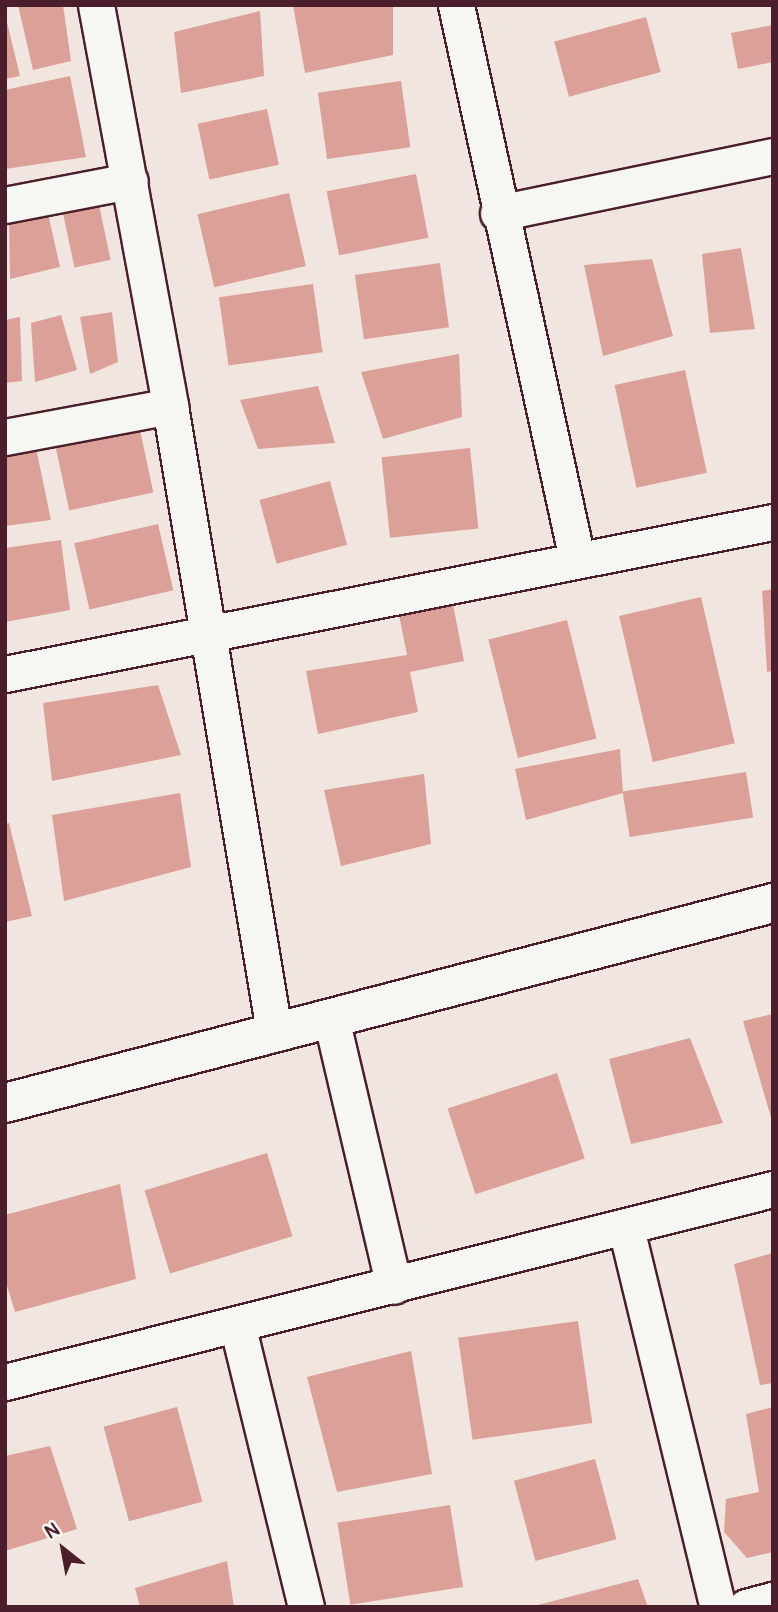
<!DOCTYPE html>
<style>
body{margin:0}
#map{position:relative;width:778px;height:1612px;overflow:hidden;background:#f1e5e0;font-family:Pangolin,sans-serif}
div>[style]{position:absolute}
[style*='--x']{left:calc(var(--x)*1px);top:calc(var(--y)*1px);width:calc(var(--w)*1px);rotate:calc(var(--a)*1deg)}
.building>*{inset:0;background:#dba198;transform-origin:0 0}
.roads{filter:drop-shadow(2px 0 #4a1f2b) drop-shadow(-2px 0 #4a1f2b) drop-shadow(0 2px #4a1f2b) drop-shadow(0 -2px #4a1f2b)}
.minor>*{height:35px;margin:-17.5px;padding:0 17.5px;transform-origin:17.5px;border-radius:17.5px;background:#f6f6f2}
.tertiary>*{height:38px;margin:-19px;padding:0 19px;transform-origin:19px;border-radius:19px;background:#f6f6f2}
span{translate:-50% -50%;white-space:nowrap;text-align:center;line-height:1.15;-webkit-text-stroke:5px #f6f6f2;paint-order:stroke}
.frame{position:absolute;inset:0;border:7px solid #4a1f2b;pointer-events:none}
.north{position:absolute;left:28px;top:1514px;width:70px;height:70px;-webkit-text-stroke:5px #f6f6f2;paint-order:stroke;rotate:329deg;font-size:19px;font-weight:700;line-height:28px;text-align:center;color:#4a1f2b}
.north::after{content:'';display:block;margin:auto;width:24px;height:32px;background:#4a1f2b;clip-path:polygon(50% 0,100% 100%,50% 72%,0 100%)}
</style>
<div id="map">
<div class="building">
<i style="clip-path:polygon(18px 5px,63px 5px,71px 61px,33px 70px)"></i>
<i style="clip-path:polygon(293px 5px,393px 5px,393px 55px,305px 73px)"></i>
<i style="clip-path:polygon(260px 11px,264px 76px,181px 93px,174px 32px)"></i>
<i style="clip-path:polygon(5px 14px,20px 76px,5px 79px)"></i>
<i style="left:646px;top:17px;width:57px;height:95px;rotate:75deg"></i>
<i style="clip-path:polygon(773px 25px,773px 62px,738px 69px,731px 33px)"></i>
<i style="clip-path:polygon(70px 76px,86px 157px,5px 169px,5px 90px)"></i>
<i style="left:401px;top:81px;width:67px;height:84px;rotate:82deg"></i>
<i style="left:267px;top:109px;width:57px;height:71px;rotate:78deg"></i>
<i style="left:416px;top:174px;width:65px;height:91px;rotate:79deg"></i>
<i style="left:289px;top:193px;width:75px;height:94px;rotate:77deg"></i>
<i style="left:99px;top:205px;width:56px;height:37px;rotate:78deg"></i>
<i style="clip-path:polygon(47px 209px,60px 267px,10px 279px,9px 219px)"></i>
<i style="clip-path:polygon(741px 248px,755px 329px,710px 333px,702px 254px)"></i>
<i style="clip-path:polygon(652px 259px,673px 336px,603px 356px,584px 265px)"></i>
<i style="left:440px;top:263px;width:65px;height:86px;rotate:82deg"></i>
<i style="left:313px;top:284px;width:69px;height:95px;rotate:82deg"></i>
<i style="clip-path:polygon(112px 312px,118px 362px,90px 374px,80px 317px)"></i>
<i style="clip-path:polygon(61px 315px,77px 370px,35px 382px,31px 323px)"></i>
<i style="clip-path:polygon(20px 317px,22px 381px,5px 383px,5px 320px)"></i>
<i style="clip-path:polygon(459px 354px,462px 417px,383px 439px,361px 372px)"></i>
<i style="left:685px;top:370px;width:105px;height:72px;rotate:78deg"></i>
<i style="clip-path:polygon(318px 386px,335px 443px,258px 449px,240px 400px)"></i>
<i style="left:140px;top:430px;width:64px;height:86px;rotate:78deg"></i>
<i style="clip-path:polygon(36px 448px,51px 520px,5px 526px,5px 455px)"></i>
<i style="left:470px;top:448px;width:81px;height:89px;rotate:84deg"></i>
<i style="left:330px;top:481px;width:66px;height:73px;rotate:75deg"></i>
<i style="left:158px;top:524px;width:68px;height:86px;rotate:77deg"></i>
<i style="clip-path:polygon(61px 540px,70px 610px,5px 622px,5px 548px)"></i>
<i style="clip-path:polygon(773px 589px,773px 671px,767px 672px,762px 591px)"></i>
<i style="left:701px;top:597px;width:150px;height:84px;rotate:77deg"></i>
<i style="clip-path:polygon(453px 604px,464px 661px,410px 672px,418px 712px,318px 734px,306px 671px,407px 655px,399px 615px)"></i>
<i style="left:567px;top:620px;width:122px;height:81px;rotate:76deg"></i>
<i style="clip-path:polygon(158px 685px,181px 755px,52px 781px,43px 703px)"></i>
<i style="clip-path:polygon(620px 749px,623px 793px,526px 820px,515px 769px)"></i>
<i style="left:746px;top:772px;width:46px;height:125px;rotate:81deg"></i>
<i style="clip-path:polygon(424px 774px,431px 844px,341px 866px,324px 790px)"></i>
<i style="clip-path:polygon(180px 793px,191px 867px,64px 901px,52px 815px)"></i>
<i style="clip-path:polygon(9px 823px,32px 916px,5px 922px,5px 824px)"></i>
<i style="clip-path:polygon(773px 1014px,773px 1121px,772px 1121px,743px 1021px)"></i>
<i style="clip-path:polygon(690px 1038px,723px 1123px,631px 1144px,609px 1059px)"></i>
<i style="left:557px;top:1073px;width:90px;height:115px;rotate:72deg"></i>
<i style="left:267px;top:1153px;width:87px;height:128px;rotate:73deg"></i>
<i style="clip-path:polygon(120px 1184px,136px 1279px,15px 1312px,5px 1279px,5px 1215px)"></i>
<i style="clip-path:polygon(773px 1253px,773px 1383px,760px 1385px,734px 1264px)"></i>
<i style="left:578px;top:1321px;width:103px;height:121px;rotate:82deg"></i>
<i style="clip-path:polygon(411px 1351px,432px 1474px,337px 1492px,307px 1377px)"></i>
<i style="left:177px;top:1407px;width:98px;height:76px;rotate:75deg"></i>
<i style="clip-path:polygon(773px 1407px,773px 1552px,747px 1558px,724px 1532px,726px 1499px,759px 1492px,746px 1414px)"></i>
<i style="clip-path:polygon(50px 1446px,77px 1529px,5px 1551px,5px 1456px)"></i>
<i style="left:595px;top:1459px;width:83px;height:84px;rotate:75deg"></i>
<i style="left:450px;top:1505px;width:83px;height:114px;rotate:81deg"></i>
<i style="clip-path:polygon(227px 1561px,234px 1607px,140px 1607px,135px 1588px)"></i>
<i style="clip-path:polygon(638px 1579px,648px 1607px,534px 1607px,534px 1606px)"></i>
</div>
<div class="roads">
<div class="minor">
<i style="--x:96;--y:5;--w:408;--a:79.5"></i>
<i style="--x:170;--y:406;--w:634;--a:80.55"></i>
<i style="--x:456;--y:5;--w:567;--a:77.68"></i>
<i style="--x:5;--y:205;--w:127;--a:-10.9"></i>
<i style="--x:498;--y:213;--w:281;--a:-11.7"></i>
<i style="--x:5;--y:437;--w:168;--a:-10.6"></i>
<i style="--x:5;--y:674;--w:783;--a:-11.2"></i>
<i style="--x:331;--y:1018;--w:275;--a:76.8"></i>
<i style="--x:626;--y:1228;--w:390;--a:76.4"></i>
<i style="--x:237;--y:1324;--w:291;--a:76.3"></i>
<i style="--x:5;--y:1382;--w:792;--a:-14.11"></i>
<i style="--x:746;--y:1607;--w:28;--a:-15"></i>
</div>
<div class="tertiary">
<i style="--x:5;--y:1103;--w:794;--a:-14.6"></i>
</div>
</div>
<div class="frame"></div>
<div class="north">N</div>
</div>
